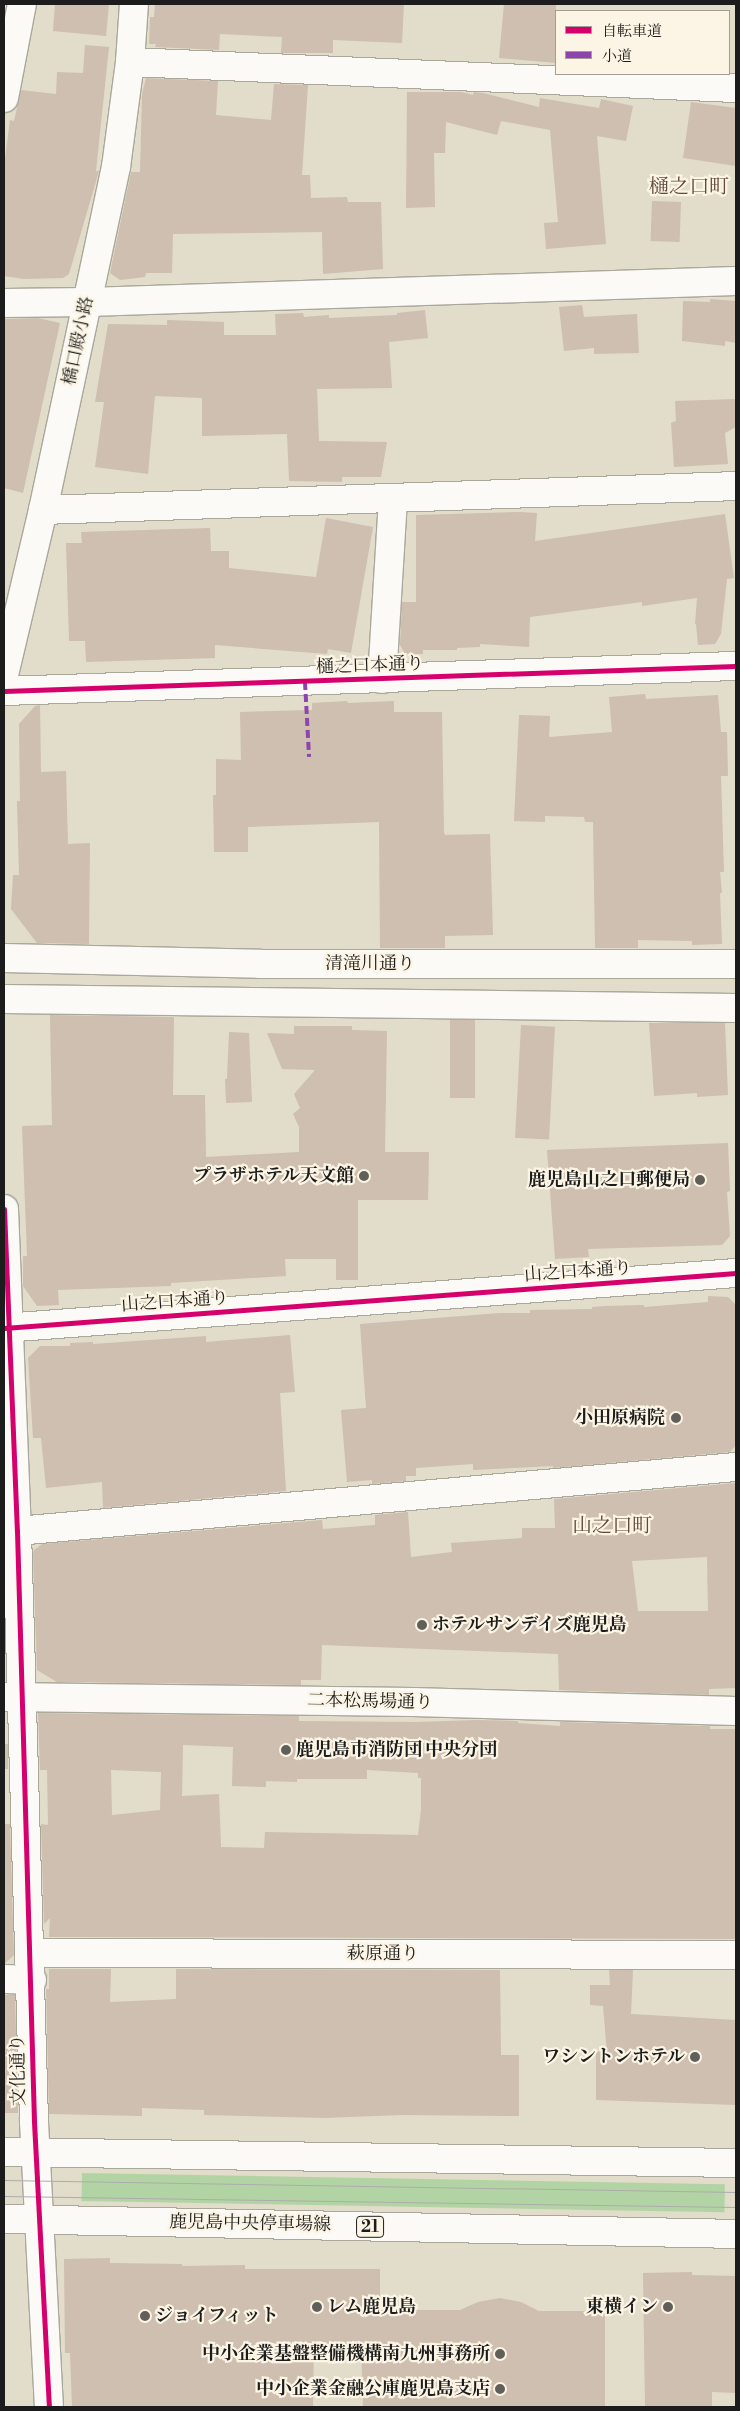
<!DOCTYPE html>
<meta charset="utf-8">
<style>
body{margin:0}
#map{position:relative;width:740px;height:2411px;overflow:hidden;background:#e2dcca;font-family:"Libre Bodoni","Noto Serif JP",serif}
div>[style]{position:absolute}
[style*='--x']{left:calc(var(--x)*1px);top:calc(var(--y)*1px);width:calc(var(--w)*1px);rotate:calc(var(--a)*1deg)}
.green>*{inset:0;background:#b2d4a4;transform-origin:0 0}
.building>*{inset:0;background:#cebfb0;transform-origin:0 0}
.roads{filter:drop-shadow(1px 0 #aaa79b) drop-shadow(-1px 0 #aaa79b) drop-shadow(0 1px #aaa79b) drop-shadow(0 -1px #aaa79b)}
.minor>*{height:28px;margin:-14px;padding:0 14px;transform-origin:14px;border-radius:14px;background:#fbfaf7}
.major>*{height:28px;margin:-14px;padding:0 14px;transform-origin:14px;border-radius:14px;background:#fbfaf7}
.tram>*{height:1px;margin:-0.5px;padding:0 0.5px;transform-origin:0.5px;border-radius:0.5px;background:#adacaa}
.quiet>*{height:4px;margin-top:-2px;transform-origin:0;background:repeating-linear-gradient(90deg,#8e44ad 0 8px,transparent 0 12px)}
.cycleway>*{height:5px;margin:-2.5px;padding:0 2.5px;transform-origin:2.5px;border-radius:2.5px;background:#d6006c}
.dots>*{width:14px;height:14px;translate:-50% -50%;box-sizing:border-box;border:2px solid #fcf5e5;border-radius:50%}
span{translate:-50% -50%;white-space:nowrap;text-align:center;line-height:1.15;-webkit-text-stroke:4.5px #fcf5e5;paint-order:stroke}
.shield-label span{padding:1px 4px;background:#fcf5e5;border:1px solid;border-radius:4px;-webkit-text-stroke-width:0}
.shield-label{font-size:16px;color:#1c1c1c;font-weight:700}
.street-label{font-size:18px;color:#1c1c1c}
.poi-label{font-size:18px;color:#1c1c1c;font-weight:700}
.right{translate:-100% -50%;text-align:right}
.left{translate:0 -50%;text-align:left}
.quarter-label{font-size:20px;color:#60493d}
.frame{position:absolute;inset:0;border:5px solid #1c1c1c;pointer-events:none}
.legend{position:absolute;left:555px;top:10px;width:175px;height:65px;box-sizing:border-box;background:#fcf5e5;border:1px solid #a29e95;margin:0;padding:6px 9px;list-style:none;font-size:15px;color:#1c1c1c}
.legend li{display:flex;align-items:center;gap:10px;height:25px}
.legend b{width:25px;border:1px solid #a29e95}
</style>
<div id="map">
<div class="green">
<i style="left:82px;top:2173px;width:643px;height:28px;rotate:1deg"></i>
</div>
<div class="building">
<i style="clip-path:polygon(55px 4px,109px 4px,106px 36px,53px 31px)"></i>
<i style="clip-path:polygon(155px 4px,404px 4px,402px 43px,333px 40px,333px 53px,281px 53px,282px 37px,220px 34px,219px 50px,155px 47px,156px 44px,149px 44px,150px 17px,154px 17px)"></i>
<i style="clip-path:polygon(504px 4px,556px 4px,556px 63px,499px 58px)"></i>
<i style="clip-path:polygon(85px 45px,109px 47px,96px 171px,99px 171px,69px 274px,63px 278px,24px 279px,4px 276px,4px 166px,10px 120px,14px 121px,21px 90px,56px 94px,57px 72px,83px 73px)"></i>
<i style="clip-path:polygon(146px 78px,218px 81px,216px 115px,271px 120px,274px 84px,308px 85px,302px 175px,310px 175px,311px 198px,347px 197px,348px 202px,381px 202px,383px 269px,323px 274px,322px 232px,173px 234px,172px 273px,146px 273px,145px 277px,120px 280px,110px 273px,131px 172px,140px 172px,142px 94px)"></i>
<i style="clip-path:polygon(407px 92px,461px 92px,473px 95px,474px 92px,483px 93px,539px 107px,540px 98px,599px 108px,601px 99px,633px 106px,626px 141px,597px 136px,606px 244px,546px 249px,544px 223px,558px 222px,550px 130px,501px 121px,497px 135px,446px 122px,445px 153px,434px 153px,435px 207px,406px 208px)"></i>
<i style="clip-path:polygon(691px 102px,736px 108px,736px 166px,683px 158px)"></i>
<i style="left:652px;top:201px;width:29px;height:40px;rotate:2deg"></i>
<i style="clip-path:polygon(710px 299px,736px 301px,736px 343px,725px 341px,725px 346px,682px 341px,683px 301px,710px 302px)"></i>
<i style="clip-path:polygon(582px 305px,584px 317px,637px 314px,639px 353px,594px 354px,594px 348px,564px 351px,559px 307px)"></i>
<i style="clip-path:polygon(425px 310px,428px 338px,389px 342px,392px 388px,317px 389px,319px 441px,387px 442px,381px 477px,342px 477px,342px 482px,289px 481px,287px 434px,202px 436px,202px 398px,155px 396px,148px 474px,95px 467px,104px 402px,95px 402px,108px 324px,167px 325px,167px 320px,224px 322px,224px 335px,276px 335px,275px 314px,303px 313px,304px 317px,329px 315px,329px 318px,397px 315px,397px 313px)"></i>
<i style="clip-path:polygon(38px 318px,60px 323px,23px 493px,4px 488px,4px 319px)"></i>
<i style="clip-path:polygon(736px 399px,736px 427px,725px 433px,728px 464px,674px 467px,671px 423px,676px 421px,675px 401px)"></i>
<i style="clip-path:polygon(520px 512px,537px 513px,535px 541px,725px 514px,734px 578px,727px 579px,721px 634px,715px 644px,698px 645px,696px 624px,695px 624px,697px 598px,642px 606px,642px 602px,530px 617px,529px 647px,480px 644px,480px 647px,457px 648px,457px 650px,423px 650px,423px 654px,405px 654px,400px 645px,402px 602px,416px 602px,416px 515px)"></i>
<i style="clip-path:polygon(326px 518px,373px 527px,351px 653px,328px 649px,327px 654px,215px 645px,215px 658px,86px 662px,85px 641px,69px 641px,66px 543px,82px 543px,81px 532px,210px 528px,211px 551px,229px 551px,229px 568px,316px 577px)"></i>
<i style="clip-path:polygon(645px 694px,646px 699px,718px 695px,721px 732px,727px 732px,728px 776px,721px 776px,724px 872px,720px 872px,722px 893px,720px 893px,722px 944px,692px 945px,692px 941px,638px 940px,638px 948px,595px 948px,593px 822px,585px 822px,584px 817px,545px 816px,545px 822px,514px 821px,519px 715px,550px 716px,549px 737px,612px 732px,609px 697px)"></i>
<i style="clip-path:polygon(347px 701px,348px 703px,394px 701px,394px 712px,442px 712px,444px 832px,445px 835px,490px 834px,493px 935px,445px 936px,445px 948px,380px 948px,379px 822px,248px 827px,248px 852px,214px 852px,213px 795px,216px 795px,216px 759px,241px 760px,240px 712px,312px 710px,312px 703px)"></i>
<i style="clip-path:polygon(40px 705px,41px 772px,66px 771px,68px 844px,90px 843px,89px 944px,37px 943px,11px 909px,13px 875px,19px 875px,17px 801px,20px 801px,19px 724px,35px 706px)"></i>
<i style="clip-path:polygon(50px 1015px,174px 1017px,173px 1095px,205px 1095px,206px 1157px,299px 1152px,299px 1127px,293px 1114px,300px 1108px,294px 1094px,315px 1070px,282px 1069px,267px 1033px,294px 1034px,294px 1026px,352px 1026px,352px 1030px,387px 1031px,385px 1152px,429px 1152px,428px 1200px,358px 1200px,358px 1280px,336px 1280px,336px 1259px,285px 1259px,286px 1276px,171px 1283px,171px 1286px,58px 1290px,59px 1305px,37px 1306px,23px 1286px,23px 1256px,27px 1256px,22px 1126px,52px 1125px)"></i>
<i style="left:450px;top:1020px;width:25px;height:78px"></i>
<i style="clip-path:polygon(649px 1023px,725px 1023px,728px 1095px,697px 1097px,697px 1093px,654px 1096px)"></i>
<i style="left:521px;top:1025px;width:34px;height:113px;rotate:3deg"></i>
<i style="clip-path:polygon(229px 1032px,249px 1033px,252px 1102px,226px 1103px,225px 1079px,227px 1079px)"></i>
<i style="clip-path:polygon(728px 1143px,730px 1191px,727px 1192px,730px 1236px,722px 1245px,588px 1249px,589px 1257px,555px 1259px,547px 1150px)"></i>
<i style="clip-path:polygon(708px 1296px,728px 1297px,736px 1305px,736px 1445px,730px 1452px,553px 1468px,553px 1466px,473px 1470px,473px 1464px,416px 1468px,416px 1476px,406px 1476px,406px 1481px,372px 1484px,372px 1480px,347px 1482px,341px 1410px,366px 1408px,360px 1324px,500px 1313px,530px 1313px,530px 1310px,592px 1309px,592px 1307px,605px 1306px,644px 1305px,644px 1307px,708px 1302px)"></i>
<i style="clip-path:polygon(290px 1335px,295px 1392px,280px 1393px,286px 1491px,103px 1508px,102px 1482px,46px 1488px,41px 1438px,33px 1438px,28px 1358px,40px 1346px,70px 1346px,70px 1343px,93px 1342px,93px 1344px,206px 1336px,206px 1342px)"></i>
<i style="clip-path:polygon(evenodd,736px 1483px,736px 1688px,709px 1689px,709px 1695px,559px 1690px,558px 1654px,322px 1645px,321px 1680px,301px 1680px,301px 1685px,57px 1682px,37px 1670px,33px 1554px,34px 1550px,42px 1544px,322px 1520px,323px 1529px,375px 1525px,375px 1515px,408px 1512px,411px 1557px,452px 1552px,451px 1543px,522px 1538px,522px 1528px,555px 1528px,554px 1499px,736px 1483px,707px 1557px,708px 1611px,638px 1611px,632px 1561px,707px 1557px)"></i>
<i style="clip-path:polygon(evenodd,38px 1713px,299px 1716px,299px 1721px,417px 1722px,476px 1720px,518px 1721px,518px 1723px,560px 1726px,560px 1722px,710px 1726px,710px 1729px,736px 1729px,736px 1939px,49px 1937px,50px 1918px,44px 1924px,41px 1824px,48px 1825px,47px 1770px,40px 1770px,38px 1713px,183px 1745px,233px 1747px,232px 1786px,266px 1787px,266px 1781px,297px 1782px,297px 1779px,367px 1779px,367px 1770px,418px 1773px,418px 1778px,421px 1778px,421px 1810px,418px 1835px,265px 1832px,264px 1848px,221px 1847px,219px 1794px,182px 1796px,183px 1745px,38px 1713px,111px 1770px,161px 1772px,160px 1810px,112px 1815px,111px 1770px)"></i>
<i style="left:4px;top:1744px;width:4px;height:25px"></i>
<i style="clip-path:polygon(4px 1824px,10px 1824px,14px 1955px,4px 1964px)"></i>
<i style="clip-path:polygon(49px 1969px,111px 1969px,110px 2002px,176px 1999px,176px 1969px,500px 1970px,501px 2055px,519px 2055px,519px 2116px,401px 2115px,324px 2118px,204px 2115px,204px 2110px,142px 2108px,142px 2116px,49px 2114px,46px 1989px,49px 1989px)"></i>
<i style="clip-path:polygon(609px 1970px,633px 1970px,631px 2014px,736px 2020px,736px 2105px,596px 2100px,596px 2051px,607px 2053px,603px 2006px,590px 2005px,590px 1985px,610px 1985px)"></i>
<i style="clip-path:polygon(4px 1995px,15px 1995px,18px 2113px,4px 2113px)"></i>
<i style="clip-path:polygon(110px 2258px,110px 2263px,182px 2264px,182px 2266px,245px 2265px,245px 2269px,380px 2269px,380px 2310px,460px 2310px,478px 2302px,500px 2298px,521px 2302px,539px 2311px,605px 2311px,605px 2407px,363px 2407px,361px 2345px,314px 2345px,313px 2407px,72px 2407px,70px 2353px,65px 2353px,64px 2259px)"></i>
<i style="clip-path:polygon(692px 2272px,692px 2275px,736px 2276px,736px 2393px,712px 2392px,712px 2407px,645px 2407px,643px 2273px)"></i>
</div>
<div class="roads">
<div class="minor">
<i style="--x:130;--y:62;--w:607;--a:2.46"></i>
<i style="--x:4;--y:98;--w:96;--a:-79.2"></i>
<i style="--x:4;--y:303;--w:84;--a:-0.7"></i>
<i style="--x:88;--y:302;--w:648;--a:-1.86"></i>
<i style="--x:43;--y:510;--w:693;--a:-1.98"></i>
<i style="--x:4;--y:675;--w:170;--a:-76.7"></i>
<i style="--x:43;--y:510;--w:351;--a:-78"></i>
<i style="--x:116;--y:167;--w:106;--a:-82.4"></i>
<i style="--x:130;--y:62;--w:58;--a:-86.1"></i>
<i style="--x:382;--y:679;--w:181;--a:-86.5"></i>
<i style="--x:4;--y:691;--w:732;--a:-1.96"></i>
<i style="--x:4;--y:958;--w:256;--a:1.3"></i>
<i style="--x:260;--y:964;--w:476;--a:0"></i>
<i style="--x:4;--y:999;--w:732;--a:0.7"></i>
<i style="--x:4;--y:1209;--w:322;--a:87.7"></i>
<i style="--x:17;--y:1531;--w:591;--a:88.35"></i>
<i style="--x:34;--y:2122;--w:285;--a:87"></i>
<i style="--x:4;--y:1328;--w:734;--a:-4.3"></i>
<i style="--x:17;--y:1531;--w:722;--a:-5.09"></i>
<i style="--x:5;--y:1697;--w:408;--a:0.7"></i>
<i style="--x:413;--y:1702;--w:323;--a:1.6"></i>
<i style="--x:30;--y:1953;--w:706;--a:0.16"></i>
<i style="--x:4;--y:1979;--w:28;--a:2"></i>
</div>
<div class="major">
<i style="--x:4;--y:2152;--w:732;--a:0.86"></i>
<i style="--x:4;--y:2219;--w:732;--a:1.17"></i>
</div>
</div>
<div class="tram">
<i style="--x:4;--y:2180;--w:732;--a:0.94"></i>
<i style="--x:4;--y:2196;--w:732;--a:0.86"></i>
</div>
<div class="quiet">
<i style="--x:305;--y:682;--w:75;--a:86.9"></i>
</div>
<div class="cycleway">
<i style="--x:4;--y:691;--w:732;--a:-1.96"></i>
<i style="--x:4;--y:1209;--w:322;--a:87.7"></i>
<i style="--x:17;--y:1531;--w:591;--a:88.35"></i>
<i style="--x:34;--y:2122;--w:285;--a:87"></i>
<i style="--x:4;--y:1328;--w:734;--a:-4.3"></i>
</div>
<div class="dots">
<i style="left:364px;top:1176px;background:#615f59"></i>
<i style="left:700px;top:1180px;background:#615f59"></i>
<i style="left:676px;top:1418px;background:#615f59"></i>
<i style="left:422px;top:1625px;background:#615f59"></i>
<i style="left:286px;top:1750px;background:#615f59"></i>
<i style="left:695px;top:2057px;background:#615f59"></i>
<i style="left:317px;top:2307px;background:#615f59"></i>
<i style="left:668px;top:2307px;background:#615f59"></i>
<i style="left:145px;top:2316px;background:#615f59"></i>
<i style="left:500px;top:2354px;background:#615f59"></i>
<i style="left:500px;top:2389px;background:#615f59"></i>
</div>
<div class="shield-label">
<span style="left:370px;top:2227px">21</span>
</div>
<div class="street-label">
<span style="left:79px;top:341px;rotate:-78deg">橋口殿小路</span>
<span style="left:370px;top:666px;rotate:-2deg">樋之口本通り</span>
<span style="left:370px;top:964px">清滝川通り</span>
<span style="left:578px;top:1272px;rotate:-4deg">山之口本通り</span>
<span style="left:175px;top:1302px;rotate:-4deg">山之口本通り</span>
<span style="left:370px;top:1702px;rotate:1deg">二本松馬場通り</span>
<span style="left:383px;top:1954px">萩原通り</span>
<span style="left:19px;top:2070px;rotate:-91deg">文化通り</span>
<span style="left:250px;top:2224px;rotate:1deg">鹿児島中央停車場線</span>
</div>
<div class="poi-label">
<span class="right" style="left:354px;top:1176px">プラザホテル天文館</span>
<span class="right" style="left:690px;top:1180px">鹿児島山之口郵便局</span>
<span class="right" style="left:665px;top:1418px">小田原病院</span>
<span class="left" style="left:432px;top:1625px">ホテルサンデイズ鹿児島</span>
<span class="left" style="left:296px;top:1750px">鹿児島市消防団 中央分団</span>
<span class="right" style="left:685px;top:2057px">ワシントンホテル</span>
<span class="left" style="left:327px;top:2307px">レム鹿児島</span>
<span class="right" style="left:658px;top:2307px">東横イン</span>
<span class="left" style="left:155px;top:2316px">ジョイフィット</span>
<span class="right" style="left:490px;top:2354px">中小企業基盤整備機構南九州事務所</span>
<span class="right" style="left:490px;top:2389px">中小企業金融公庫鹿児島支店</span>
</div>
<div class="quarter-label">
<span style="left:689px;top:187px">樋之口町</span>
<span style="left:612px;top:1526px">山之口町</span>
</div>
<div class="frame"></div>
<ul class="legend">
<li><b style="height:6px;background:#d6006c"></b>自転車道</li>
<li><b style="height:6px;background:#8e44ad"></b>小道</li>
</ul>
</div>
